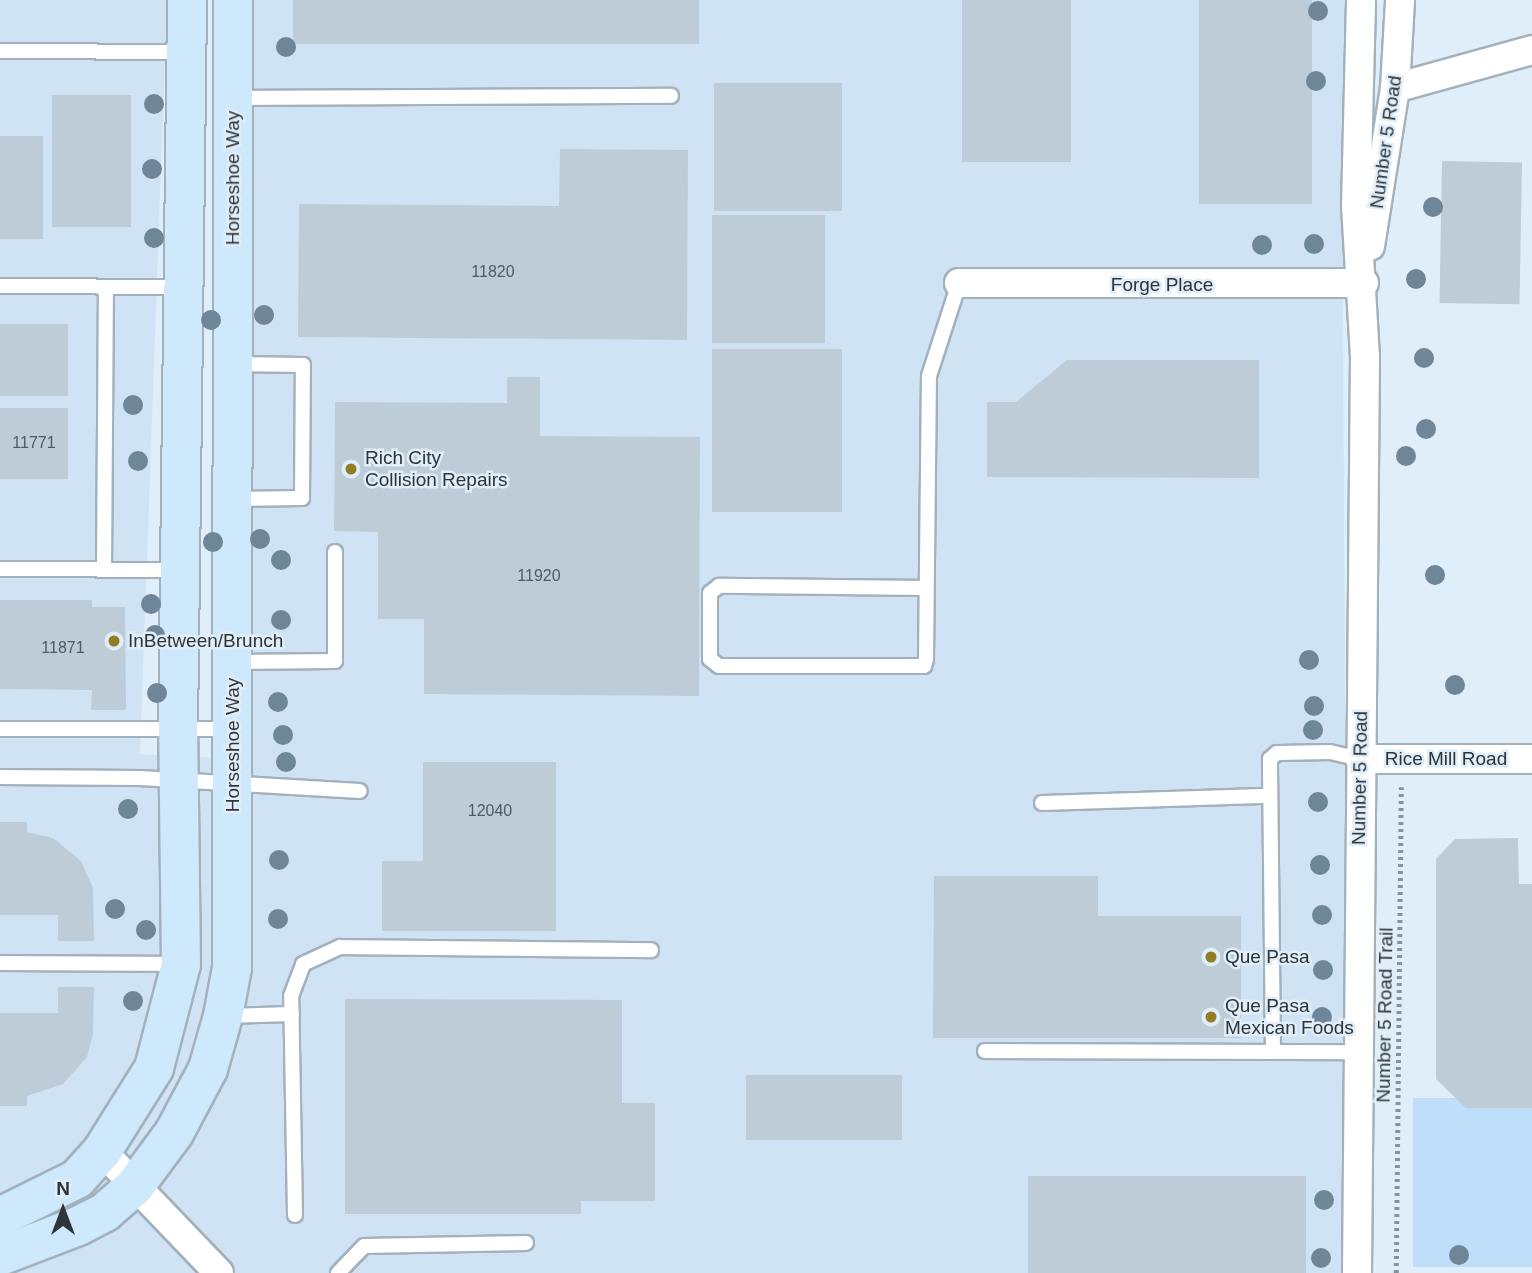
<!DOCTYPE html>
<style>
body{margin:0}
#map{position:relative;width:1532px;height:1273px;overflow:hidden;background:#e0eefa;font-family:Helvetica,sans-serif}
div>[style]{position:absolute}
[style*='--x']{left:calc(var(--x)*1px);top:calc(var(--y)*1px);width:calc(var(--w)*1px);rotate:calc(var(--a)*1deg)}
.built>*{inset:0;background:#d0e3f4}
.green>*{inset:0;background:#bedef9;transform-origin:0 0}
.building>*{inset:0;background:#beccd7;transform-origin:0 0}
.path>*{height:4.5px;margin-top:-2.25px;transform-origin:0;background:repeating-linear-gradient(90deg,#88929a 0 3.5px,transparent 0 7px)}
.roads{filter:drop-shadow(2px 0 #a3b1bc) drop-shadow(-2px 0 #a3b1bc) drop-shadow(0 2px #a3b1bc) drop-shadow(0 -2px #a3b1bc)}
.lane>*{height:14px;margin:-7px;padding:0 7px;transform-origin:7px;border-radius:7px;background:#fff}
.street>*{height:28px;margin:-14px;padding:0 14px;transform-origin:14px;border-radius:14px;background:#fff}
.secondary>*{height:38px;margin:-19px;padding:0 19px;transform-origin:19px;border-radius:19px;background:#cee8fc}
.trees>*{width:20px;height:20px;margin:-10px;border-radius:50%;background:#6f8698}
.dots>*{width:19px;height:19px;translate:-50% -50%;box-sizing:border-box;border:4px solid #e0eefa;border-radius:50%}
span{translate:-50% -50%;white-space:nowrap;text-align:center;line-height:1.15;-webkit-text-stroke:5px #e0eefa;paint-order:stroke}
.number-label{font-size:16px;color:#525a60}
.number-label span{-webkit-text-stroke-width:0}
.street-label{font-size:19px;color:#2e3438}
.poi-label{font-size:19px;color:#2e3438}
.left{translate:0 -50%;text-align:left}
.north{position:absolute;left:28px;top:1175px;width:70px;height:70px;-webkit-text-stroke:5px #e0eefa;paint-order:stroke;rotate:0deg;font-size:19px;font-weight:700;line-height:28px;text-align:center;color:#2e3438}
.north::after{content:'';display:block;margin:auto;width:24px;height:32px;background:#2e3438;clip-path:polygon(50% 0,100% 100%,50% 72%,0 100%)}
</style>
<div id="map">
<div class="built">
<i style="clip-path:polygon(0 0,167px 0,140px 754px,247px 760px,249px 0,1353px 0,1343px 311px,1348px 1273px,0 1273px)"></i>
</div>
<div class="green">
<i style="left:1413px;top:1098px;width:119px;height:169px"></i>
</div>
<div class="building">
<i style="left:293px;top:0;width:406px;height:44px"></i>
<i style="left:962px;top:0;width:109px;height:162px"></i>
<i style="left:1199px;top:0;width:113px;height:204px"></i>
<i style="left:714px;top:83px;width:128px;height:128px"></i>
<i style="left:52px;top:95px;width:79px;height:132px"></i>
<i style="left:0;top:136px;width:43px;height:103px"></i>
<i style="clip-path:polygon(560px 149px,688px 150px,687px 340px,298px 337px,299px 204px,559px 206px)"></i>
<i style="left:1442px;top:161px;width:80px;height:142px;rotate:1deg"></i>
<i style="left:712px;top:215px;width:113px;height:128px"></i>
<i style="left:0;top:324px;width:68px;height:72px"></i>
<i style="left:712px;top:349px;width:130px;height:163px"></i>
<i style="clip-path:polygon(1067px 360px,1259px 360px,1259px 478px,987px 477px,987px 402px,1016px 402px)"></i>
<i style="clip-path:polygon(507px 377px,540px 377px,540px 436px,700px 437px,699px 696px,424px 694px,424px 619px,378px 619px,378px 532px,334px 531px,335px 402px,507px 403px)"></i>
<i style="left:0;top:408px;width:68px;height:71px"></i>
<i style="clip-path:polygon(0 600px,92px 600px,92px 607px,125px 607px,126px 710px,91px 710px,92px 690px,0 689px)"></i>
<i style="clip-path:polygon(423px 762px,556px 762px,556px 931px,382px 931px,382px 861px,423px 861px)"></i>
<i style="clip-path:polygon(0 822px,27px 822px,27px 832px,53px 838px,81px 861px,93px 888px,94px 941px,58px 941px,58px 915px,0 915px)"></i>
<i style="clip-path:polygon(1518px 838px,1519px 884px,1532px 884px,1532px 1108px,1466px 1108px,1436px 1079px,1436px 859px,1455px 839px)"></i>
<i style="clip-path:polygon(934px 876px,1098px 876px,1098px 916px,1241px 916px,1241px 1038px,933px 1038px)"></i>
<i style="clip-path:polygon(58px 987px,94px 987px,93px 1034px,87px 1057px,63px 1084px,27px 1096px,27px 1106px,0 1106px,0 1013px,58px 1013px)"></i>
<i style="clip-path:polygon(345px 999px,622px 1000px,622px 1103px,655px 1103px,655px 1201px,581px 1201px,581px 1214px,345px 1214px)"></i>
<i style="left:746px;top:1075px;width:156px;height:65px"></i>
<i style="left:1028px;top:1176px;width:278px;height:97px"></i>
</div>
<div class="path">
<i style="--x:1396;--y:1273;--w:486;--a:-89.4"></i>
</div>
<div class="roads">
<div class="lane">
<i style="--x:0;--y:51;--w:185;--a:0.3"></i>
<i style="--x:235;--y:98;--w:436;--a:-0.3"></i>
<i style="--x:0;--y:286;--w:181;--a:0.3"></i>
<i style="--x:234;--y:499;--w:68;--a:-0.8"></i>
<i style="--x:302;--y:498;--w:133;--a:-89.6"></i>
<i style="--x:303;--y:365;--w:69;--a:-179.2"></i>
<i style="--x:0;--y:569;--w:177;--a:0.3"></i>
<i style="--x:104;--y:569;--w:282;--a:-89.6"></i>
<i style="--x:926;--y:588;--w:207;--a:-179.4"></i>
<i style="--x:719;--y:586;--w:11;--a:142"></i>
<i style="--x:710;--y:593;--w:66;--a:90"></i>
<i style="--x:710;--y:659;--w:11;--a:38"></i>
<i style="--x:719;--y:666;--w:205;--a:0"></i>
<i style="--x:924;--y:666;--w:7;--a:-74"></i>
<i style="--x:926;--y:659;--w:283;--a:-89.4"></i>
<i style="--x:929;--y:376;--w:98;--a:-72.1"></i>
<i style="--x:234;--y:662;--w:101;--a:-0.6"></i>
<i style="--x:335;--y:661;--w:109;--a:-90"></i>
<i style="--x:0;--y:729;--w:230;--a:0"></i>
<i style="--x:0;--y:777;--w:140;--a:0.4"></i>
<i style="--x:140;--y:778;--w:220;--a:3.4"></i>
<i style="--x:1042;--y:803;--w:228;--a:-1.8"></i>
<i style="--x:0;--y:963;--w:181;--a:0.3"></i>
<i style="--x:225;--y:1016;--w:67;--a:-1.7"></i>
<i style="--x:985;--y:1051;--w:372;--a:0.2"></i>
<i style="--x:1273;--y:1052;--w:293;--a:-90.6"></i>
<i style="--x:1270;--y:759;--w:9;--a:-41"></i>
<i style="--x:1277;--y:753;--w:53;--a:-1.1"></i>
<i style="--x:1330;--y:752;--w:31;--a:13"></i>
<i style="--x:295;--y:1215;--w:219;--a:-91"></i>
<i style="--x:291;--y:996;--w:34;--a:-69"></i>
<i style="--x:303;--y:964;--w:41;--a:-24.7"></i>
<i style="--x:340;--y:947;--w:311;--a:0.6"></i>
<i style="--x:338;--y:1273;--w:37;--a:-46"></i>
<i style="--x:364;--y:1246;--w:162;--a:-1.1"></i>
</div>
<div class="street">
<i style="--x:1395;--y:88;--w:142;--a:-15.5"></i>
<i style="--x:1370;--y:246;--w:160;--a:-81"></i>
<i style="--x:1395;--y:88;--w:88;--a:-86.7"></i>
<i style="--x:959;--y:283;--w:405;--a:0"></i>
<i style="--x:1360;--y:759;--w:172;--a:0"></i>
<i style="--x:102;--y:1151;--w:169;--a:46.2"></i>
<i style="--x:1357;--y:1273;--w:916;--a:-89.5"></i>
<i style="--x:1365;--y:357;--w:151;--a:-93.4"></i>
<i style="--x:1356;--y:206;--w:206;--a:-88.6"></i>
</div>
<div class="secondary">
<i style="--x:0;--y:1217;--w:86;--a:-26.3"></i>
<i style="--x:77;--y:1179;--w:38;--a:-48"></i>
<i style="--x:102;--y:1151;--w:98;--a:-57.9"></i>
<i style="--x:154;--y:1068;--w:107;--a:-75.4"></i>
<i style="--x:181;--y:964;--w:234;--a:-90.7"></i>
<i style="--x:178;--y:730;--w:730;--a:-89.29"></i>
<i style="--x:0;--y:1256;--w:84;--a:-21"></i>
<i style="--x:78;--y:1226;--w:30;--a:-27"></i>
<i style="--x:105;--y:1212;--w:38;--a:-41"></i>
<i style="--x:134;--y:1187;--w:67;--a:-53.5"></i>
<i style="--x:174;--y:1133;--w:72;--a:-62"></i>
<i style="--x:208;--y:1069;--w:55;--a:-74.2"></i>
<i style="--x:223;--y:1016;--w:49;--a:-79.4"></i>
<i style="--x:232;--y:968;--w:968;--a:-89.94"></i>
</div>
</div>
<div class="trees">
<i style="left:1318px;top:11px"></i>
<i style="left:286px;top:47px"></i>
<i style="left:1316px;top:81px"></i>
<i style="left:154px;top:104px"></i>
<i style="left:152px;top:169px"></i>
<i style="left:1433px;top:207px"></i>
<i style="left:154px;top:238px"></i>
<i style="left:1314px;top:244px"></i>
<i style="left:1262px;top:245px"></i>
<i style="left:1416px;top:279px"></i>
<i style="left:264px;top:315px"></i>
<i style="left:211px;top:320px"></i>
<i style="left:1424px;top:358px"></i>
<i style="left:133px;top:405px"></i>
<i style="left:1426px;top:429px"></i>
<i style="left:1406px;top:456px"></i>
<i style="left:138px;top:461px"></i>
<i style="left:260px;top:539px"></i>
<i style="left:213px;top:542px"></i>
<i style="left:281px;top:560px"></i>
<i style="left:1435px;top:575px"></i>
<i style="left:151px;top:604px"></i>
<i style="left:281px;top:620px"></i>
<i style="left:155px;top:635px"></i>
<i style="left:1309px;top:660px"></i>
<i style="left:1455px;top:685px"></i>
<i style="left:157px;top:693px"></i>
<i style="left:278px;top:702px"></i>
<i style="left:1314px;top:706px"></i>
<i style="left:1313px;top:730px"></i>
<i style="left:283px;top:735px"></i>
<i style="left:286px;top:762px"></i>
<i style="left:1318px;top:802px"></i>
<i style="left:128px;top:809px"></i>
<i style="left:279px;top:860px"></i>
<i style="left:1320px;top:865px"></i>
<i style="left:115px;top:909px"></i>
<i style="left:1322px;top:915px"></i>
<i style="left:278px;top:919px"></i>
<i style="left:146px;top:930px"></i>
<i style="left:1323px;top:970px"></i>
<i style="left:133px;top:1001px"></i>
<i style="left:1322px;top:1017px"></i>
<i style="left:1324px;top:1200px"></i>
<i style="left:1459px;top:1255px"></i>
<i style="left:1321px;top:1258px"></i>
</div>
<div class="dots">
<i style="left:351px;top:469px;background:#937c23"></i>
<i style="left:114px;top:641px;background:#937c23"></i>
<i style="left:1211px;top:957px;background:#937c23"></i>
<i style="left:1211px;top:1017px;background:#937c23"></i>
</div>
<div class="number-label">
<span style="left:493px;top:272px">11820</span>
<span style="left:34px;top:443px">11771</span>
<span style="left:539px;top:576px">11920</span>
<span style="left:63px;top:648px">11871</span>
<span style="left:490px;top:811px">12040</span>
</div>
<div class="street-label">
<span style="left:1386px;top:142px;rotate:-82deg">Number 5 Road</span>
<span style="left:233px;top:178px;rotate:-90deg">Horseshoe Way</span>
<span style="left:1162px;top:285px">Forge Place</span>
<span style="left:233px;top:745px;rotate:-90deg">Horseshoe Way</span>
<span style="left:1446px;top:759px">Rice Mill Road</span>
<span style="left:1360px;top:778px;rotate:-89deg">Number 5 Road</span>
<span style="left:1385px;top:1015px;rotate:-89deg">Number 5 Road Trail</span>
</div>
<div class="poi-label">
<span class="left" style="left:365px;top:469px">Rich City<br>Collision Repairs</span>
<span class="left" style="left:128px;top:641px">InBetween/Brunch</span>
<span class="left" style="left:1225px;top:957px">Que Pasa</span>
<span class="left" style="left:1225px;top:1017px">Que Pasa<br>Mexican Foods</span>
</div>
<div class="north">N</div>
</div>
